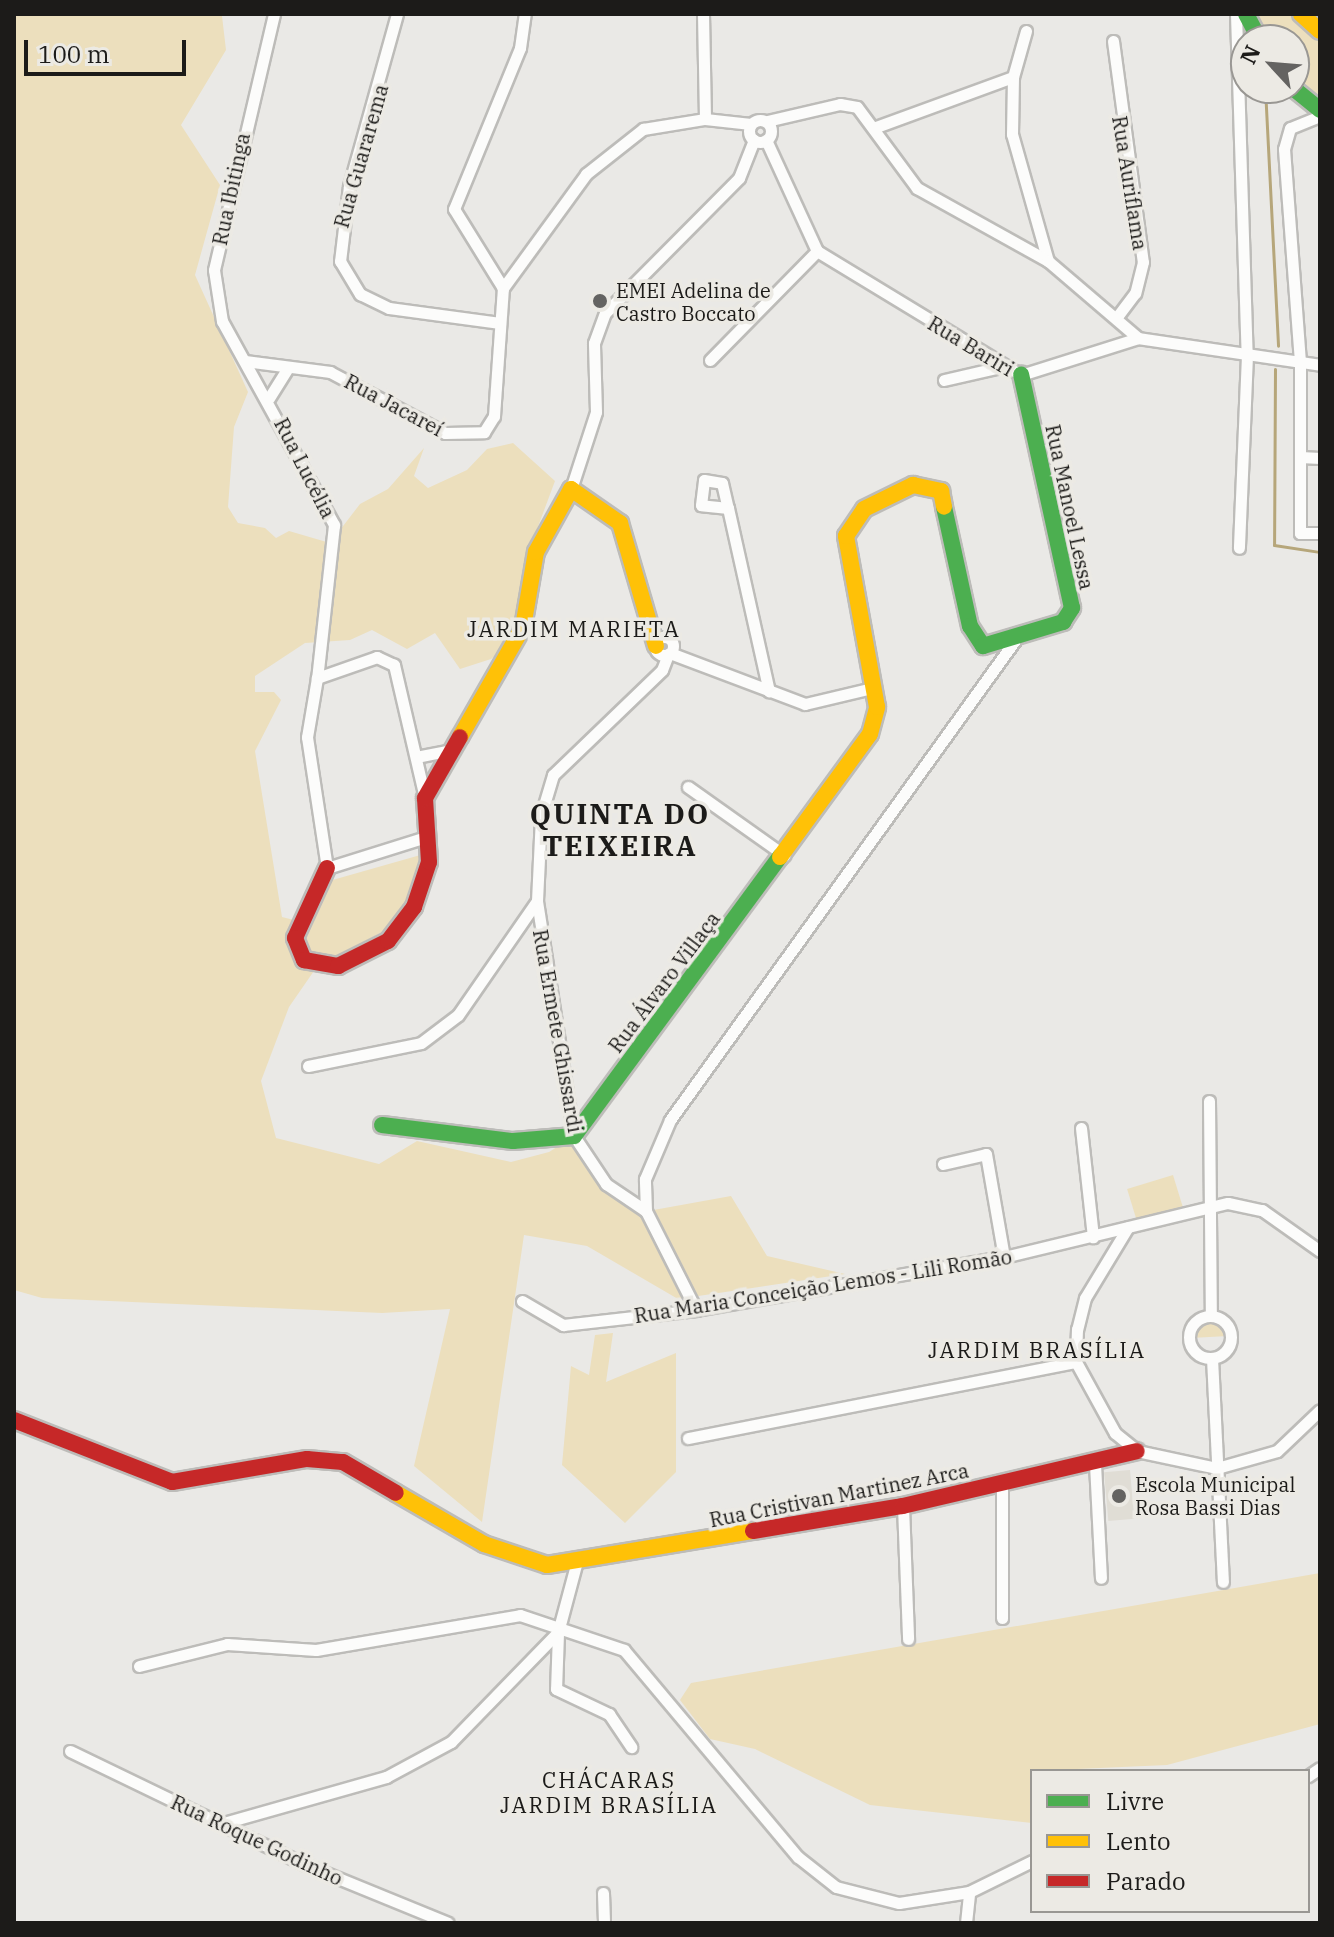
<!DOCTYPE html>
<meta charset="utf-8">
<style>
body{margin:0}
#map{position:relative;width:1334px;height:1937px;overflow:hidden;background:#eae9e6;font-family:"IBM Plex Serif",serif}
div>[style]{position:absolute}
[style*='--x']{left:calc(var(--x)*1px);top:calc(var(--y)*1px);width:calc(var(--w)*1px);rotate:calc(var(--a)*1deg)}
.built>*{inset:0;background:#e0ddd5;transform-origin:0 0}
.green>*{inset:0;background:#ecdfbd;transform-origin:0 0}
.stream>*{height:3px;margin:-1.5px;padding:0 1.5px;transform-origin:1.5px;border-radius:1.5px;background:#b6a67a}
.roads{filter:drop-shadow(2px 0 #bdbcb9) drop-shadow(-2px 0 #bdbcb9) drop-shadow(0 2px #bdbcb9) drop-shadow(0 -2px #bdbcb9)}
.street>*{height:11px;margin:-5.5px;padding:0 5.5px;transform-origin:5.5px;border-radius:5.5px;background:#fcfcfb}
.street>.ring{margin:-5.5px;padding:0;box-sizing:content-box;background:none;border:11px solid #fcfcfb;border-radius:50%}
.fast>*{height:16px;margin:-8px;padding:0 8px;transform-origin:8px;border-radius:8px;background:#4caf50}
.slow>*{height:16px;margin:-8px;padding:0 8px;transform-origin:8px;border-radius:8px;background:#ffc107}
.jam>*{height:16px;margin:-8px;padding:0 8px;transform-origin:8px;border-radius:8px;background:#c62828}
.dots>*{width:22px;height:22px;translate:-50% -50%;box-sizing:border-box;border:4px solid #eceae4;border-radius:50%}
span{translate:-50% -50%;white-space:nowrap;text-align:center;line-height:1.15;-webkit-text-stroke:7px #eceae4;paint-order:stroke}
.street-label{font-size:20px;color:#1c1b19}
.poi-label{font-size:20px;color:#1c1b19}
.left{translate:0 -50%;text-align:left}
.neighbourhood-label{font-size:22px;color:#1c1b19;letter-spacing:2px}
.district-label{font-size:28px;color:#1c1b19;font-weight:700;letter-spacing:2px}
.frame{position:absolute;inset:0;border:16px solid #1c1b19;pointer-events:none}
.legend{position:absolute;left:1030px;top:1769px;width:280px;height:144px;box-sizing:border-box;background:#eceae4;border:2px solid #999793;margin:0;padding:10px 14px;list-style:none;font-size:24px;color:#1c1b19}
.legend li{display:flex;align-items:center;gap:16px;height:40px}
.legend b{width:40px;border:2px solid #999793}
.north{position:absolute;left:1230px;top:24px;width:80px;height:80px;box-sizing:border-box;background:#eceae4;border:2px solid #999793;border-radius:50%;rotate:296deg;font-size:22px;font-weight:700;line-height:32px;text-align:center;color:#1c1b19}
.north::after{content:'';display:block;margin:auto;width:28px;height:36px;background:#646361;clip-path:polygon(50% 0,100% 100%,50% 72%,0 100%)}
.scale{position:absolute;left:24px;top:40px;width:162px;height:36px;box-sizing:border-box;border:4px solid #1c1b19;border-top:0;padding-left:10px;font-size:24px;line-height:28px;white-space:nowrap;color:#1c1b19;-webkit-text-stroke:6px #eceae4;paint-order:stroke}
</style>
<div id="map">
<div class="built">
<i style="left:1130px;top:1470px;width:49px;height:26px;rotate:85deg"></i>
</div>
<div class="green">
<i style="clip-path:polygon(14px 14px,222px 16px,226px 50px,181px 125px,220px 185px,195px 275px,248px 392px,234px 427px,228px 507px,238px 523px,265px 528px,276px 538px,289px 531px,330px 543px,360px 504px,388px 489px,424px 448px,414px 476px,428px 488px,467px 470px,487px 449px,513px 443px,555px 481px,530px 548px,512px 642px,491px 659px,460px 669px,435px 633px,407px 649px,372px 630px,350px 640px,305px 643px,255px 676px,255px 692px,274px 692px,281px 700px,255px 751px,282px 917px,302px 922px,329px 881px,424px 854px,413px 896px,391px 927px,316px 968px,289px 1007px,261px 1081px,276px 1138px,379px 1164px,417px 1141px,511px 1162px,549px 1152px,581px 1132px,608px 1184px,648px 1211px,731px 1196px,767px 1256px,845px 1274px,678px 1299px,587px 1246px,524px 1235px,482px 1522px,414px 1466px,450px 1309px,382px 1313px,42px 1298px,14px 1290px)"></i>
<i style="clip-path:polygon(1258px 14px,1292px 14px,1320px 41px,1320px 102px,1294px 79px,1294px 40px,1269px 40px)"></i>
<i style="left:1173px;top:1175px;width:34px;height:48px;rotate:73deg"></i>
<i style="clip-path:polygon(1206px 1319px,1220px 1321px,1228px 1336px,1191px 1338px)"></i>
<i style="clip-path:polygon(613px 1333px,606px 1382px,676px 1353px,676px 1472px,625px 1523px,562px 1465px,571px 1366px,589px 1375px,595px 1335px)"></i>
<i style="clip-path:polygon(1320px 1573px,1320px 1724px,1167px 1765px,1032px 1771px,1032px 1823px,870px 1805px,755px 1749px,710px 1739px,680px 1700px,691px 1683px)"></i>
</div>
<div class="stream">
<i style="--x:1265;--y:88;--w:258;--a:87.1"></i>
<i style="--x:1275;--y:369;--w:176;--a:90.3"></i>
<i style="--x:1274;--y:545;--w:47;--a:8.7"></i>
</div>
<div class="roads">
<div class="street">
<i style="--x:274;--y:14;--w:263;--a:103.2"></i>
<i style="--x:214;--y:270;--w:52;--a:81.1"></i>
<i style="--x:222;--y:321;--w:233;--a:61.2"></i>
<i style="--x:334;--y:525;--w:154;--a:96.3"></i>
<i style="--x:397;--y:14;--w:179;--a:105.6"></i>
<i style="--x:349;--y:186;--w:76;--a:96.8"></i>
<i style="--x:340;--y:261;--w:39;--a:59"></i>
<i style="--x:360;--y:294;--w:32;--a:26"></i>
<i style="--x:389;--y:308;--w:112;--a:7.7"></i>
<i style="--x:703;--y:14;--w:105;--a:88.9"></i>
<i style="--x:1236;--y:14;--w:341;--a:88.2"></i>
<i style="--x:1247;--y:355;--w:193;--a:92.4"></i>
<i style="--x:1026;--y:31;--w:48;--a:105.8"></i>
<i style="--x:1013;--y:77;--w:57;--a:91"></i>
<i style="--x:1012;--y:134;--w:132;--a:74.2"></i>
<i style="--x:1113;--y:41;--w:223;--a:82.3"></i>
<i style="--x:1143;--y:262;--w:32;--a:104"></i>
<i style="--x:1135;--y:293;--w:31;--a:127"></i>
<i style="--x:1320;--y:116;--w:32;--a:158"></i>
<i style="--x:1290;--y:128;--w:22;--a:106"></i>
<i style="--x:1284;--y:149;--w:214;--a:85.7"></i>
<i style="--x:1300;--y:362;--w:171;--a:90"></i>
<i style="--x:1300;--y:533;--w:20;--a:0"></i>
<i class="ring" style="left:749px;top:120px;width:11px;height:11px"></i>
<i style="--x:767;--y:121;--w:75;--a:-13.1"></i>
<i style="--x:840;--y:104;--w:17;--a:10"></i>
<i style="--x:857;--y:107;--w:101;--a:53.5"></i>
<i style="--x:917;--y:188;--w:150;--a:29.1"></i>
<i style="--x:1048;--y:261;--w:118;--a:40.5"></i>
<i style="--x:1138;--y:338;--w:184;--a:8.4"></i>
<i style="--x:876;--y:127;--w:146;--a:-20.1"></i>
<i style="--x:766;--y:140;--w:122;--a:65.3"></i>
<i style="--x:817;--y:251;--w:239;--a:31.3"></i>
<i style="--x:1021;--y:375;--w:123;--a:-17.5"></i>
<i style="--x:503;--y:288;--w:93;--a:-121.8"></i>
<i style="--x:454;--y:209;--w:174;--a:-67.7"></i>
<i style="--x:520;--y:48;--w:34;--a:-82"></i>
<i style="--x:710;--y:360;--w:153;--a:-45.5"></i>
<i style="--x:245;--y:361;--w:86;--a:7.4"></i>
<i style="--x:330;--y:372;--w:130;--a:27.9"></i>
<i style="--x:445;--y:433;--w:39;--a:-1"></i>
<i style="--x:484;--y:432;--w:19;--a:-58"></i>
<i style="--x:494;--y:416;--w:128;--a:-86"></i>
<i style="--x:503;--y:288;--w:141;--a:-53.9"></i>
<i style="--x:586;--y:174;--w:73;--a:-38.3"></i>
<i style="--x:643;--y:129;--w:63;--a:-9.2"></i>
<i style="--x:705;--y:119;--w:46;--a:6.2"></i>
<i style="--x:944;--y:380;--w:63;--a:-12.9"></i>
<i style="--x:269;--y:398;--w:36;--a:-58"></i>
<i style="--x:1300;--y:457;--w:20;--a:3"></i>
<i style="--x:571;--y:489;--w:81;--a:-72"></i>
<i style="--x:596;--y:412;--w:69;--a:-91.7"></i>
<i style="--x:594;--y:343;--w:32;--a:-70"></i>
<i style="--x:605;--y:313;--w:190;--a:-45.2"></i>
<i style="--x:739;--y:178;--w:41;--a:-68.5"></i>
<i style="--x:728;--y:508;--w:27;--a:-174"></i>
<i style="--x:701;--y:505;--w:25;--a:-83"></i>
<i style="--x:704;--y:480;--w:18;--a:9"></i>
<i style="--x:722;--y:483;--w:26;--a:77"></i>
<i style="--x:728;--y:508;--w:188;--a:77.4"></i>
<i class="ring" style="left:655px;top:637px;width:7px;height:7px"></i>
<i style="--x:670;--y:653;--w:144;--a:20.7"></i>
<i style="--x:805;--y:704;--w:69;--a:-13.4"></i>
<i style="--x:416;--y:757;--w:33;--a:-11"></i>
<i style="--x:688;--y:787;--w:118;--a:35.3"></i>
<i style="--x:425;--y:798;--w:137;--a:-103.1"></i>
<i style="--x:394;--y:665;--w:19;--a:-155"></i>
<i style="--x:377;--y:657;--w:64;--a:160.7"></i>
<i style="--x:317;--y:678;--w:60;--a:99.6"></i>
<i style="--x:307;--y:737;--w:133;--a:81.3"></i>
<i style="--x:327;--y:868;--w:107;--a:-17.4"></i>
<i style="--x:537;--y:901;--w:238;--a:81.1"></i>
<i style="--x:574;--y:1136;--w:58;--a:56.3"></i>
<i style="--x:606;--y:1184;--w:48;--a:34"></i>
<i style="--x:646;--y:1211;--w:111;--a:63.2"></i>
<i style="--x:308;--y:1066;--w:115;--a:-11.5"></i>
<i style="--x:421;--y:1043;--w:46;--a:-37.1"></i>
<i style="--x:458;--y:1015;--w:139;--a:-55.3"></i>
<i style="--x:537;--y:901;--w:86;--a:-87.3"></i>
<i style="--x:541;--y:815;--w:42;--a:-73.3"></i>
<i style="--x:553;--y:775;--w:151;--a:-43.9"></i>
<i style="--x:662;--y:670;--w:17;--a:-69"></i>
<i style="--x:1209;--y:1101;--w:215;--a:89.5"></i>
<i style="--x:1081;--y:1128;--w:110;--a:83.7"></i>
<i style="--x:943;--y:1164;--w:44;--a:-13.1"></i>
<i style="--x:986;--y:1154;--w:105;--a:80.1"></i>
<i style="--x:646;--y:1211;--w:32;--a:-92"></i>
<i style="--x:645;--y:1179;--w:64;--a:-67"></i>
<i style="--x:670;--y:1120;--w:596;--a:-54.28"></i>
<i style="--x:1128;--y:1227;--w:83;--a:121.2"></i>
<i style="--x:1085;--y:1298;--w:32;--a:104"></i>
<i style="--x:1077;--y:1329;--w:33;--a:92"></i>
<i style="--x:1076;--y:1362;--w:81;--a:61.2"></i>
<i style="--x:1115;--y:1433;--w:28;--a:39"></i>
<i style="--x:1137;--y:1451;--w:82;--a:12"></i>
<i style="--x:1217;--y:1468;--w:62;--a:-15.8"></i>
<i style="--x:1277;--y:1451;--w:59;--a:-43.6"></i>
<i style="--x:522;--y:1301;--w:48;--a:30.3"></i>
<i style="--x:563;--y:1325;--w:134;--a:-6.4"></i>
<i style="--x:696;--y:1310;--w:313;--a:-9.8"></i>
<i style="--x:1004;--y:1257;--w:230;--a:-13.6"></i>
<i style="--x:1228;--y:1203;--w:35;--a:12"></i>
<i style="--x:1262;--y:1210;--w:71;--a:35.3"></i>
<i class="ring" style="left:1189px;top:1316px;width:31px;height:31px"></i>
<i style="--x:1212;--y:1358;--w:224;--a:87.2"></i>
<i style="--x:688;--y:1438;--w:395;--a:-11.1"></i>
<i style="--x:1095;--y:1464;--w:114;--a:87"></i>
<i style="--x:903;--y:1506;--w:133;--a:87.8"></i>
<i style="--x:1002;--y:1618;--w:135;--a:-90"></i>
<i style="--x:558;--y:1633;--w:56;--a:92"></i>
<i style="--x:556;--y:1689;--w:59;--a:25.3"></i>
<i style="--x:609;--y:1714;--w:40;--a:56"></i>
<i style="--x:139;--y:1666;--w:91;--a:-14"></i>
<i style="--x:227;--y:1644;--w:89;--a:3.9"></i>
<i style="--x:316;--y:1650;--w:207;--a:-9.7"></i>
<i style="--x:520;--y:1615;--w:110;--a:18.6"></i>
<i style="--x:624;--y:1650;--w:270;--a:50"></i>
<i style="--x:798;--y:1857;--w:48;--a:38.3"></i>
<i style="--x:836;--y:1887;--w:65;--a:14.3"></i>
<i style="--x:899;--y:1903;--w:71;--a:-8.9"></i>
<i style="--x:969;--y:1892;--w:70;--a:-26.2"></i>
<i style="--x:70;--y:1751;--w:262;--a:25.8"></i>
<i style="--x:306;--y:1865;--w:153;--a:22.2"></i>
<i style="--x:1308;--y:1776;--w:14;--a:-34"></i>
<i style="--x:220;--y:1824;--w:173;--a:-15.8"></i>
<i style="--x:386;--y:1777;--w:74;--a:-28.3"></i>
<i style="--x:451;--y:1742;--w:153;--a:-45.8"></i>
<i style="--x:558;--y:1632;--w:69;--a:-75"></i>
<i style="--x:603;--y:1893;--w:30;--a:88"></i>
<i style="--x:966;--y:1923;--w:31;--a:-84"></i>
</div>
<div class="fast">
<i style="--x:1246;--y:14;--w:30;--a:62"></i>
<i style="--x:1293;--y:88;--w:35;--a:39"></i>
<i style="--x:944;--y:507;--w:122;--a:77.7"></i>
<i style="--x:970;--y:626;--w:24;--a:57"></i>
<i style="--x:983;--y:646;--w:84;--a:-16.7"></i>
<i style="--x:1063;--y:622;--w:17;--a:-57"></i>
<i style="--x:1072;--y:608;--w:239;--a:-102.3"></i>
<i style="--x:382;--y:1125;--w:132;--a:7"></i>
<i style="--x:513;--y:1141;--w:61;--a:-4.7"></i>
<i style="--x:574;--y:1136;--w:347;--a:-53.6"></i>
</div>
<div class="slow">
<i style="--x:1301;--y:14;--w:25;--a:42"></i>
<i style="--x:460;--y:737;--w:127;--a:-60.2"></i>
<i style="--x:523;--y:627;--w:76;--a:-80.2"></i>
<i style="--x:536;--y:552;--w:72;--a:-60.9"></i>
<i style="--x:571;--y:489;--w:60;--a:34.8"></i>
<i style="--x:620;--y:523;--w:128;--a:73.7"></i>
<i style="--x:780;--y:857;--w:152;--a:-53.8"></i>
<i style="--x:870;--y:734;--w:28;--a:-75"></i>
<i style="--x:877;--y:707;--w:174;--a:-100.3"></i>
<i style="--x:846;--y:536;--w:32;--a:-56"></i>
<i style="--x:864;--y:509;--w:55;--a:-26.1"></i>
<i style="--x:913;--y:485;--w:29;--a:12"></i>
<i style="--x:941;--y:491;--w:16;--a:79"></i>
<i style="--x:396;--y:1493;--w:102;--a:30.1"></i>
<i style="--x:484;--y:1544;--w:66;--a:18.4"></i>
<i style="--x:547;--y:1565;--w:209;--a:-9.4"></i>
</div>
<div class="jam">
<i style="--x:327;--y:868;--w:77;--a:114.6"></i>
<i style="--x:295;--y:938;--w:24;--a:68"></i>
<i style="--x:304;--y:960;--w:35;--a:10"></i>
<i style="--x:338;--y:966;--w:56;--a:-26.6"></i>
<i style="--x:388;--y:941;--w:43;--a:-52.6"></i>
<i style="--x:414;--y:907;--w:47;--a:-71.6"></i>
<i style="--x:429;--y:862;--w:64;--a:-93.6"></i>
<i style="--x:425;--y:798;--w:70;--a:-60.2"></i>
<i style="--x:14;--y:1420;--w:170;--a:21.4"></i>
<i style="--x:172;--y:1482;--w:137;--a:-9.7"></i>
<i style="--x:307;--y:1459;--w:36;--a:5"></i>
<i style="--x:343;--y:1462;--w:61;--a:30.3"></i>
<i style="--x:753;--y:1531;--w:152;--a:-9.5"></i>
<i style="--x:903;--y:1506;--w:240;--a:-13.2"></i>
</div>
</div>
<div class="dots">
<i style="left:600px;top:301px;background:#646361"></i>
<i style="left:1119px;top:1496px;background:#646361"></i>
</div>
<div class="street-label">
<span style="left:361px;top:156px;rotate:-74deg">Rua Guararema</span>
<span style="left:1130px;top:183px;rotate:81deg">Rua Auriflama</span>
<span style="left:231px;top:189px;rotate:-78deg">Rua Ibitinga</span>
<span style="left:971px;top:346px;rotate:31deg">Rua Bariri</span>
<span style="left:394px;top:405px;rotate:28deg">Rua Jacareí</span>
<span style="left:305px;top:468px;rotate:63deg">Rua Lucélia</span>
<span style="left:1070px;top:507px;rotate:78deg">Rua Manoel Lessa</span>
<span style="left:664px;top:982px;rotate:-53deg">Rua Álvaro Villaça</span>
<span style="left:558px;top:1031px;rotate:80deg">Rua Ermete Ghissardi</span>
<span style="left:823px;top:1286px;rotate:-9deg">Rua Maria Conceição Lemos - Lili Romão</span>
<span style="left:839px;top:1495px;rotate:-11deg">Rua Cristivan Martinez Arca</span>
<span style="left:257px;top:1840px;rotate:25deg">Rua Roque Godinho</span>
</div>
<div class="poi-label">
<span class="left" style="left:616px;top:302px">EMEI Adelina de<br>Castro Boccato</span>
<span class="left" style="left:1135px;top:1496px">Escola Municipal<br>Rosa Bassi Dias</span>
</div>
<div class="neighbourhood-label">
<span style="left:574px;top:629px">JARDIM MARIETA</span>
<span style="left:1037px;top:1350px">JARDIM BRASÍLIA</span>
<span style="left:609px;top:1792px">CHÁCARAS<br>JARDIM BRASÍLIA</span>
</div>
<div class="district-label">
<span style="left:620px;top:830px">QUINTA DO<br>TEIXEIRA</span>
</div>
<div class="frame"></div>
<ul class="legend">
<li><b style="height:10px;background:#4caf50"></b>Livre</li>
<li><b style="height:10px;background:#ffc107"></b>Lento</li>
<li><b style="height:10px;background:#c62828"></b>Parado</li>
</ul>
<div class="north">N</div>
<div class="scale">100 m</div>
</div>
